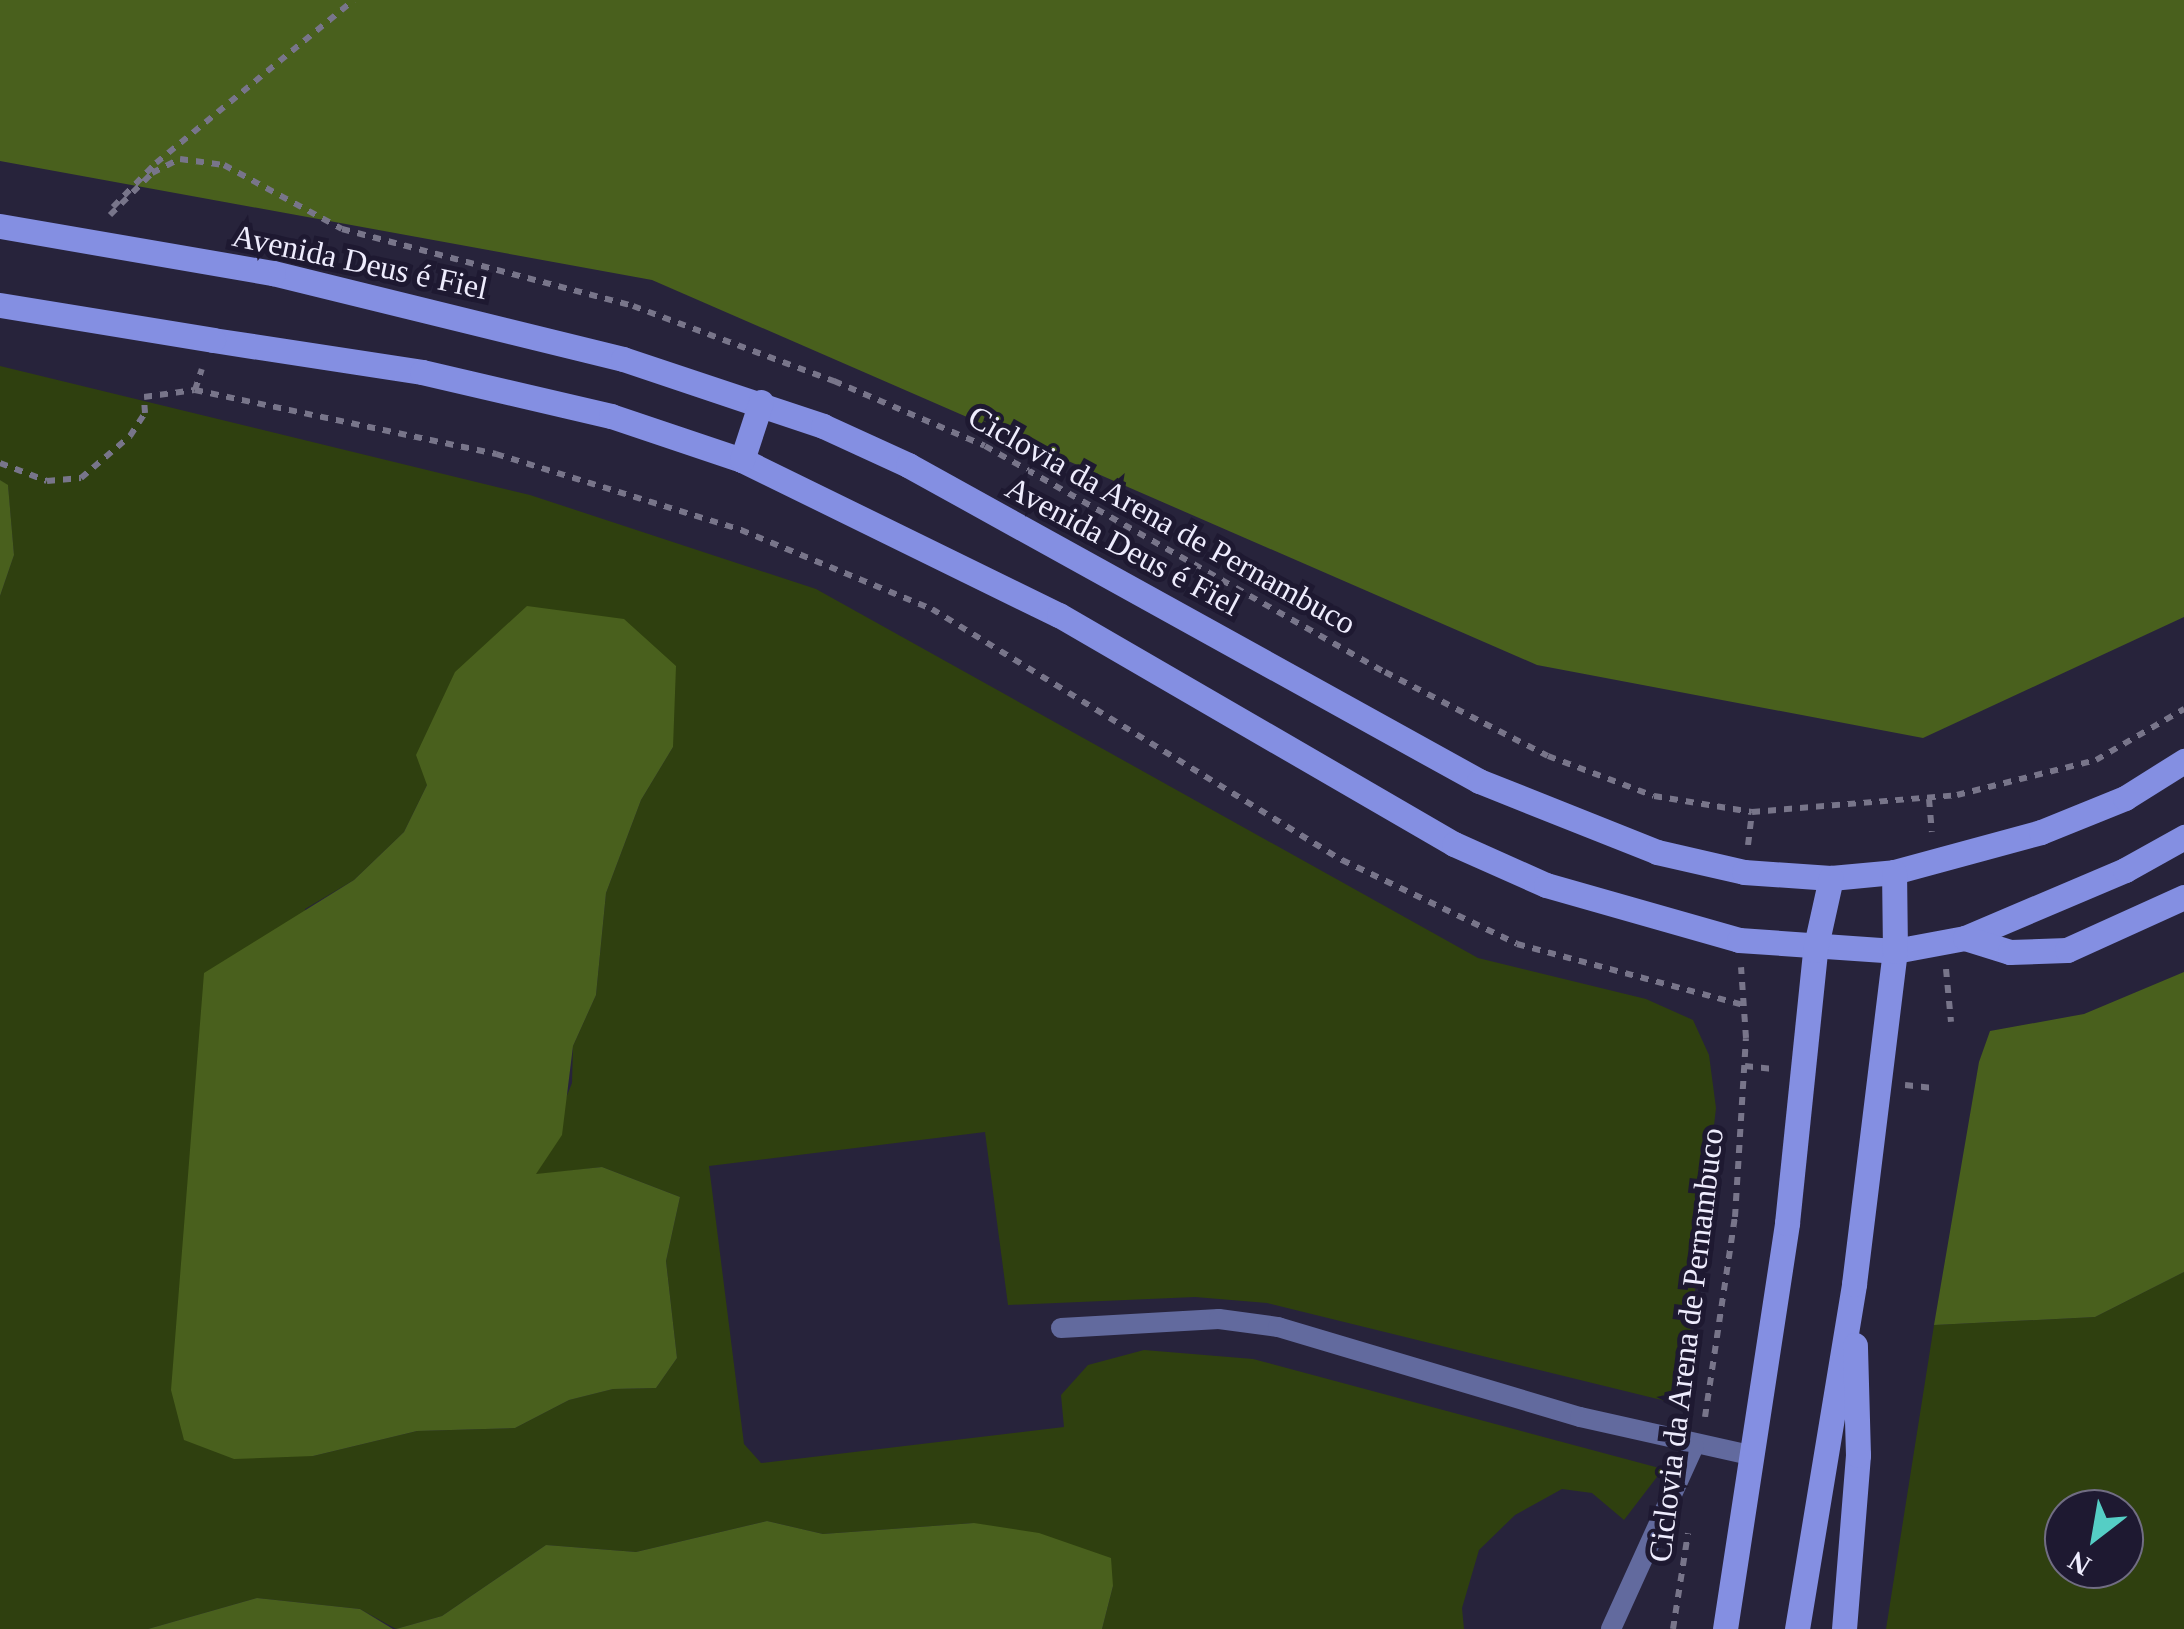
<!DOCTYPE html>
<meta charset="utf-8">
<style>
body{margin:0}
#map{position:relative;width:2184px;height:1629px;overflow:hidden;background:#27233b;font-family:"Times New Roman",serif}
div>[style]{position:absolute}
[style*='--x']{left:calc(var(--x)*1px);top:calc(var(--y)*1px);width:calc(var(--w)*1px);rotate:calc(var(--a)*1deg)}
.green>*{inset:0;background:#2f400f}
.forest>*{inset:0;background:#49601d}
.path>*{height:6px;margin-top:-3px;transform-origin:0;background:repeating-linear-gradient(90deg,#78758a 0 8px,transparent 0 16px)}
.lane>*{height:20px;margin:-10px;padding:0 10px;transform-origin:10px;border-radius:10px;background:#626a9e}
.secondary>*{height:25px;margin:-12.5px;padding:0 12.5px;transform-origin:12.5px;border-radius:12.5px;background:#848fe2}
.secondary-bridge>*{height:25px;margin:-12.5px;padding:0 12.5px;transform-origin:12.5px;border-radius:12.5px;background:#848fe2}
span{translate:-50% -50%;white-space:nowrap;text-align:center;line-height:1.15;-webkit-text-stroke:10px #1e1931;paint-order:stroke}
.street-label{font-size:32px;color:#eeecfd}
.north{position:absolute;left:2044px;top:1489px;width:100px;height:100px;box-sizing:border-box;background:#1e1931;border:2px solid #716d83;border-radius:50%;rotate:211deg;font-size:28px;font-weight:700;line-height:40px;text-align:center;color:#eeecfd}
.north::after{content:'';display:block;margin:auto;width:35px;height:45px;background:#55cec5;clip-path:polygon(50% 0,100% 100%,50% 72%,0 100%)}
</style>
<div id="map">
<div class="green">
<i style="clip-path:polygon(evenodd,0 366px,530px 495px,816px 589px,1478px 958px,1646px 999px,1693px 1020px,1709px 1055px,1716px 1108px,1682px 1405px,1267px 1303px,1195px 1297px,1008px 1305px,985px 1132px,709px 1166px,744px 1444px,761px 1463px,1064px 1427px,1061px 1395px,1088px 1365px,1144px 1350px,1253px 1359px,1663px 1469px,1624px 1520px,1592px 1493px,1562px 1489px,1515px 1515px,1479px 1550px,1462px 1608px,1464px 1629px,1102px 1629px,1113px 1586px,974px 1523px,823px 1534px,767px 1521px,636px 1552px,546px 1545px,442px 1616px,396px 1629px,360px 1609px,257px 1598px,148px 1629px,0 1629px,0 596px,14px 555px,8px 486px,0 480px,0 366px,673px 747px,641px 800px,606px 893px,596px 995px,573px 1046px,572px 1083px,535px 1175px,602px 1167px,680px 1197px,666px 1261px,677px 1358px,656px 1388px,613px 1389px,569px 1400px,515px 1428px,417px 1431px,313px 1456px,305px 909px,354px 880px,404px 832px,427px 785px,673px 747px)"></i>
<i style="clip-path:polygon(evenodd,2184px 1272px,2184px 1629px,1886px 1629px,1934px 1325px,2095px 1317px,2184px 1272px,2064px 1509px,2124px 1509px,2124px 1569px,2064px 1569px,2064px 1509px)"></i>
</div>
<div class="forest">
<i style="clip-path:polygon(0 0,2184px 0,2184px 617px,1923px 738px,1537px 665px,652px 280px,0 161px)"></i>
<i style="clip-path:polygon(0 480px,8px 485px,14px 555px,0 596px)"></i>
<i style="clip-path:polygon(527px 606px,624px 619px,676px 666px,673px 747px,641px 800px,606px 893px,596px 995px,573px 1046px,562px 1135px,536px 1174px,602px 1167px,680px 1197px,666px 1261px,677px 1358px,656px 1388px,613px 1389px,569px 1400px,515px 1428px,417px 1431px,313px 1456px,234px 1459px,184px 1440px,171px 1390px,204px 973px,354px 880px,404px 832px,427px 785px,416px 755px,455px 672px)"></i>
<i style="clip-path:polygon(2184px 972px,2184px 1272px,2095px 1317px,1934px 1325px,1979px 1062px,1990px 1031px,2084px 1014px)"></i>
<i style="clip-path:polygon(767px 1521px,823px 1534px,974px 1523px,1039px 1533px,1111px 1558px,1113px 1586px,1102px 1629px,396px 1629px,442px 1616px,546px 1545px,636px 1552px)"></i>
<i style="clip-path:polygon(257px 1598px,360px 1609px,393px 1629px,148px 1629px)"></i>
</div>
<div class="path">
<i style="--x:113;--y:207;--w:62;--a:-45.7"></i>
<i style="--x:156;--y:163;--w:256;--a:-39.5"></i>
<i style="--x:110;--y:215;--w:59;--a:-45"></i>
<i style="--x:152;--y:173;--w:31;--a:-27"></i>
<i style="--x:180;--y:159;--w:44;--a:7.8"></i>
<i style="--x:224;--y:165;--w:134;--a:28.5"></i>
<i style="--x:342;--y:229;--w:301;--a:14.8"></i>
<i style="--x:633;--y:306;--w:215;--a:20.5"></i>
<i style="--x:834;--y:381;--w:164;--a:23.3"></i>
<i style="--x:985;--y:446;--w:459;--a:29.5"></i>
<i style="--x:1385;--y:672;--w:183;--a:27.3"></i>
<i style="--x:1548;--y:756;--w:113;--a:20.7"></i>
<i style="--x:1654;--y:796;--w:99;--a:9.3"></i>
<i style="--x:1752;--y:812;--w:206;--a:-4.7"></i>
<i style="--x:1957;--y:795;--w:143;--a:-14.1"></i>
<i style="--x:2096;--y:760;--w:102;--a:-30.1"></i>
<i style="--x:195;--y:390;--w:308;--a:12"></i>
<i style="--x:496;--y:454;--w:257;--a:17.2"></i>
<i style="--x:741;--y:530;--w:207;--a:22.5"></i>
<i style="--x:932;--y:609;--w:481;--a:31.5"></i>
<i style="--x:1342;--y:860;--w:194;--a:25.6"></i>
<i style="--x:1517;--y:944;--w:234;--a:15.1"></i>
<i style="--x:0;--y:463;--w:50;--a:21"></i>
<i style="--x:47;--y:481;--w:34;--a:-5"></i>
<i style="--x:81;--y:478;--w:65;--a:-40.6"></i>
<i style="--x:130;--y:436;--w:27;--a:-57"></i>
<i style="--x:145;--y:413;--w:16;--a:-94"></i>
<i style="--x:144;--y:397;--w:51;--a:-7.8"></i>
<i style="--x:195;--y:390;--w:22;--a:-72"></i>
<i style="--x:1929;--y:799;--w:33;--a:85"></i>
<i style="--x:1748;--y:845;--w:33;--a:-83"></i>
<i style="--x:1946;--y:969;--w:53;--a:84.6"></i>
<i style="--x:1745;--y:1066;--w:28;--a:6"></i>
<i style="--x:1905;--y:1085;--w:28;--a:6"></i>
<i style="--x:1705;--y:1417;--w:202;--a:-81.5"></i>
<i style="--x:1735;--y:1217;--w:179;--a:-86.5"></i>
<i style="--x:1746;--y:1038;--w:71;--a:-94"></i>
<i style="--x:1673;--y:1629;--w:97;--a:-81.1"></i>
</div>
<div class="lane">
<i style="--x:1061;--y:1328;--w:158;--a:-3.3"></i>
<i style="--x:1219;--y:1319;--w:60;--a:7.7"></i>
<i style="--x:1278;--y:1327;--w:315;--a:16.6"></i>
<i style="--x:1580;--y:1417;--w:174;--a:12.6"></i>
<i style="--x:1611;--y:1629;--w:201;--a:-65.6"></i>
</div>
<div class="secondary">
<i style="--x:273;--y:273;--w:360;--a:13.8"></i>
<i style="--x:623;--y:359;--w:211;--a:18.5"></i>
<i style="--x:823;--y:426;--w:94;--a:24.6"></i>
<i style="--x:908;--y:465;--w:653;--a:28.96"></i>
<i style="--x:1479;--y:781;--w:192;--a:21.7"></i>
<i style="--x:1657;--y:852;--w:89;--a:12.9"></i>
<i style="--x:1744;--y:872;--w:87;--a:3.9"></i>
<i style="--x:1831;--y:878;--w:63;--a:-5.4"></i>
<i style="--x:1894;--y:872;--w:152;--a:-15.2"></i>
<i style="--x:2041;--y:832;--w:91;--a:-22"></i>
<i style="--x:2125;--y:798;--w:70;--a:-32.1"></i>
<i style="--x:213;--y:340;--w:211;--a:8.7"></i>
<i style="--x:422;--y:372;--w:194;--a:13.1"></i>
<i style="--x:611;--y:416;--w:138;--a:18.6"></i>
<i style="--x:742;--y:460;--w:353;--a:26.1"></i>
<i style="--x:1059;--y:615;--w:457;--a:30.1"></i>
<i style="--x:1454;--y:844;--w:101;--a:24"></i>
<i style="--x:1546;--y:885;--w:201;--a:15.9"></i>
<i style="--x:1739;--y:940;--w:156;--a:4"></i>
<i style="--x:1895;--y:951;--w:71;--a:-10.5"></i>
<i style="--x:1965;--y:938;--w:174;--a:-23"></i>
<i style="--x:2125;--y:870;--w:68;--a:-29.2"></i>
<i style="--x:742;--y:460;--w:61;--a:-71.9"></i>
<i style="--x:1965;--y:938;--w:47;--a:17.3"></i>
<i style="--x:2010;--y:952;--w:57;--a:-2"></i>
<i style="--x:2067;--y:950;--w:128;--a:-24.4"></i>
<i style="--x:1725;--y:1629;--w:411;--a:-81.3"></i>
<i style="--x:1787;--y:1223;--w:274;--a:-84.1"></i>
<i style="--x:1815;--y:950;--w:74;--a:-77.5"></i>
<i style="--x:1797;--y:1629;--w:350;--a:-80.6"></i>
<i style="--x:1854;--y:1284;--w:336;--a:-83"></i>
<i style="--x:1895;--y:951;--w:79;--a:-90.7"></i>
<i style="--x:1844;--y:1629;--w:175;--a:-85.4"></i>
<i style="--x:1858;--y:1455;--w:110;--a:-91.6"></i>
</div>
<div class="secondary-bridge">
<i style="--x:0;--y:226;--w:277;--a:9.8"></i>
<i style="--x:0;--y:305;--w:216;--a:9.3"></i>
</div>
<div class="street-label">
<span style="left:360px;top:262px;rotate:12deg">Avenida Deus é Fiel</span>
<span style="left:1162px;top:520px;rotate:29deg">Ciclovia da Arena de Pernambuco</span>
<span style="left:1123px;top:546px;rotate:28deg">Avenida Deus é Fiel</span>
<span style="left:1686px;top:1345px;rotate:-83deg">Ciclovia da Arena de Pernambuco</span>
</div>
<div class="north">N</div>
</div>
